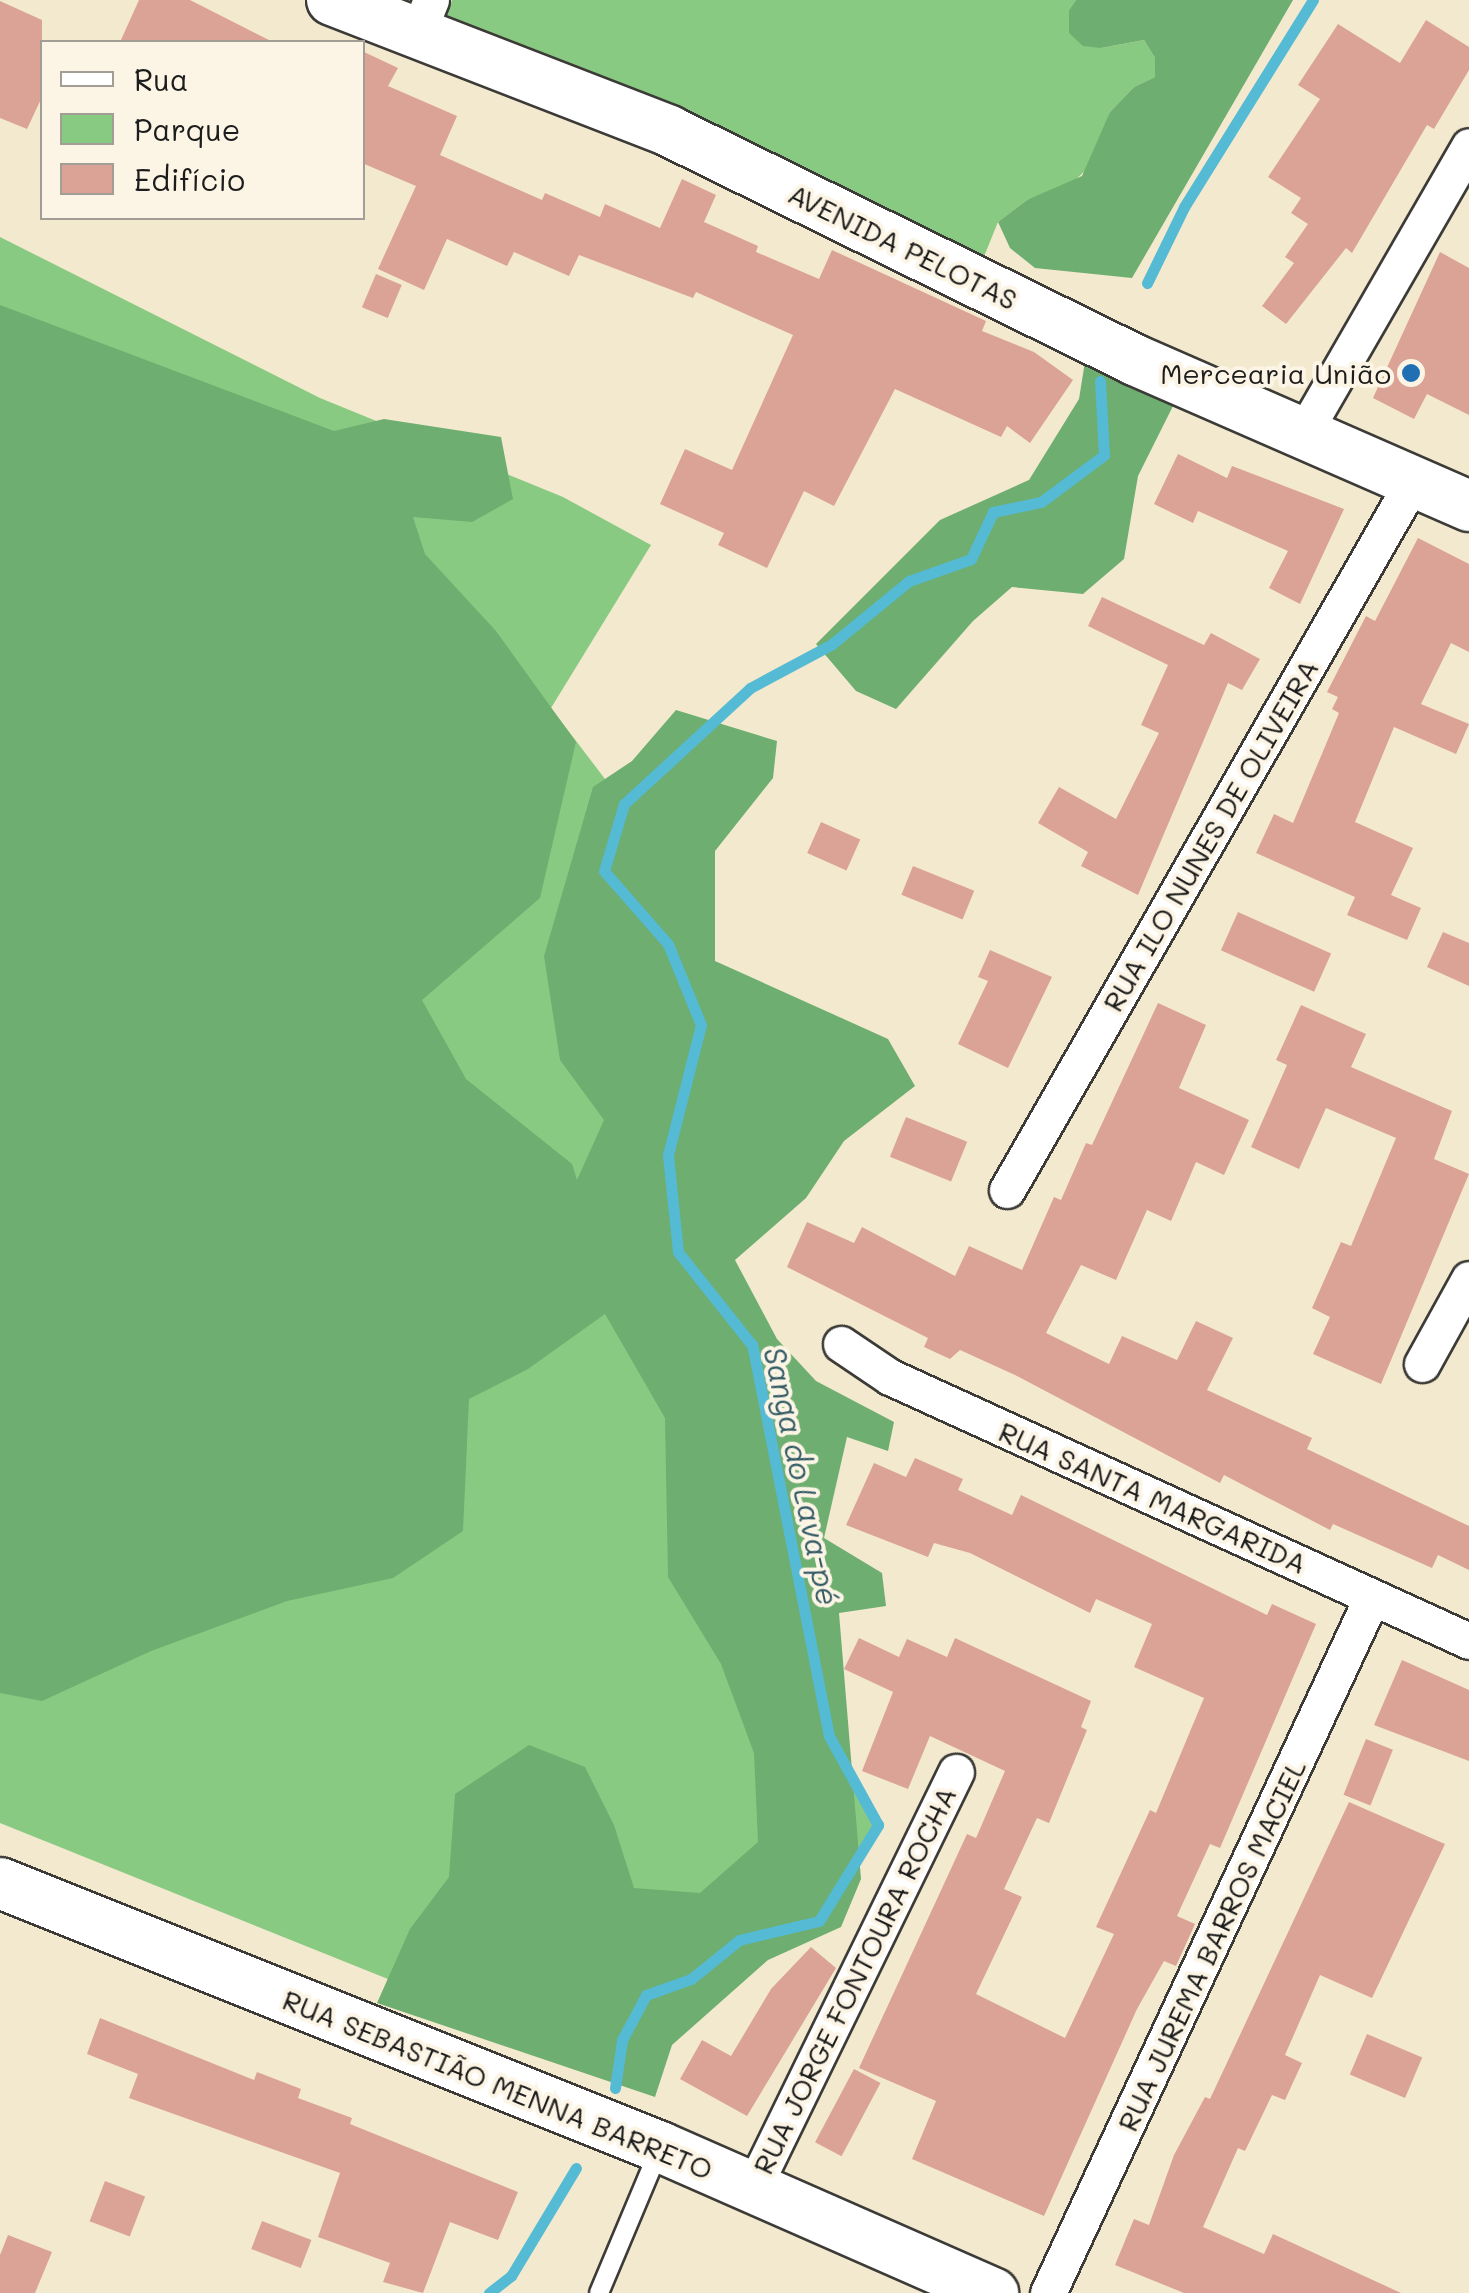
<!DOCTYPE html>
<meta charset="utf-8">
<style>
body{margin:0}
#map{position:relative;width:1469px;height:2293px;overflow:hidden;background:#f3e9ce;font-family:Mali,sans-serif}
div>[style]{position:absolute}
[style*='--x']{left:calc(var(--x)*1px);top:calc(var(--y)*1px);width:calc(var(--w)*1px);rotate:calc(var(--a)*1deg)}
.green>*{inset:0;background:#89ca82}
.forest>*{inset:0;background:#6eae70}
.stream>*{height:11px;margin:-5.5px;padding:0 5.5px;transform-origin:5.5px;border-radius:5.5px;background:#55bad3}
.building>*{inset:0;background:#dba396;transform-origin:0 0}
.roads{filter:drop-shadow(2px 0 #3c3b37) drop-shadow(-2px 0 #3c3b37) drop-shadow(0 2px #3c3b37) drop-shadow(0 -2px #3c3b37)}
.lane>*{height:18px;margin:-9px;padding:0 9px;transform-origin:9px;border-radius:9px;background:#fff}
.street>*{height:35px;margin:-17.5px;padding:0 17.5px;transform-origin:17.5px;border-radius:17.5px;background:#fff}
.secondary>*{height:50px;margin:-25px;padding:0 25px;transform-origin:25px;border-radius:25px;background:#fff}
.dots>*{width:28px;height:28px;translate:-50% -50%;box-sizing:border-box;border:5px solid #fcf5e5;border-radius:50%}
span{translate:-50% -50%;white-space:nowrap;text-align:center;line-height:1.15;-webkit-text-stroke:8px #fcf5e5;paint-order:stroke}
.street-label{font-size:28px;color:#1c1c1c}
.poi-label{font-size:28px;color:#1c1c1c}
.right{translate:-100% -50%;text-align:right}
.water-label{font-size:30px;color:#335b65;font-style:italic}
.legend{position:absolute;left:40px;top:40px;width:325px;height:180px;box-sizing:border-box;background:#fcf5e5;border:2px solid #a29e95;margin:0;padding:12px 18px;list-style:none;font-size:30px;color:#1c1c1c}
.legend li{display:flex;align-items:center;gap:20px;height:50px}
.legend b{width:50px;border:2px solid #a29e95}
</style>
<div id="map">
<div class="green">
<i style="clip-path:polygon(452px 0,1076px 0,1069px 10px,1101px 48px,1144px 40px,1155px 58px,1155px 77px,1134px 87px,1110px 112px,1093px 163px,1067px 188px,1027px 200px,998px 222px,972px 286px,438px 36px)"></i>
<i style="clip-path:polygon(0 237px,320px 398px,563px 497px,651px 545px,551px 708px,624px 804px,668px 1155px,829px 1736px,878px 1825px,819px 1921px,557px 2047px,0 1823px)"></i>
</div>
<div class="forest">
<i style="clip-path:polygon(1076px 0,1293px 0,1132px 278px,1035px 268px,1010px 248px,998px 222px,1027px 200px,1082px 176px,1110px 112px,1134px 87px,1155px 77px,1155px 58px,1144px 40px,1101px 48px,1083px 46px,1069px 33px,1069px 10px)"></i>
<i style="clip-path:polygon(0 305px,334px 431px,384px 419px,501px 437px,513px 499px,472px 522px,413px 517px,425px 554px,496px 631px,576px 742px,540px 898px,422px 1000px,466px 1079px,572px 1164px,577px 1180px,604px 1120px,560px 1060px,544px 956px,593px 787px,632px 761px,676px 710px,777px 741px,773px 778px,715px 851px,715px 961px,888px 1039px,915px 1086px,844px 1141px,806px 1198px,735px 1260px,777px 1339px,816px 1381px,894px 1422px,888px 1451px,847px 1437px,824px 1538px,882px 1573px,886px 1606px,839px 1613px,861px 1879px,841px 1927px,768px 1960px,672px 2045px,655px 2097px,377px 2003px,410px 1929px,449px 1877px,455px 1794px,529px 1745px,585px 1767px,614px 1825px,634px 1888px,700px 1893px,758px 1842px,754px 1753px,721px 1664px,668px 1577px,665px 1418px,605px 1314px,528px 1369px,469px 1399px,463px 1531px,393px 1578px,287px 1601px,151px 1651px,42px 1701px,0 1693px)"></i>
<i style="clip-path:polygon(1088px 343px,1183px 386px,1138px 476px,1124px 559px,1083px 594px,1012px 587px,973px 621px,896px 709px,856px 691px,816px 644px,940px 520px,1029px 480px,1079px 399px)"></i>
</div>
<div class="stream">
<i style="--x:1147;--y:283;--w:85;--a:-64"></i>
<i style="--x:1184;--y:207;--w:244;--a:-58.1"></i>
<i style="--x:615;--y:2088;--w:49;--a:-81.7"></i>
<i style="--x:622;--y:2040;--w:51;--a:-61.9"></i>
<i style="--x:646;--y:1995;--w:48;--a:-19.6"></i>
<i style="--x:691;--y:1979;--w:62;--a:-39.1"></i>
<i style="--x:739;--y:1940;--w:82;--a:-13.4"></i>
<i style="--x:819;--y:1921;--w:113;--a:-58.4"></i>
<i style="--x:878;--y:1825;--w:102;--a:-118.8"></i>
<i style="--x:829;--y:1736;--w:399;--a:-101.1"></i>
<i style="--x:752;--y:1345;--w:119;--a:-128.5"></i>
<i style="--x:678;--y:1252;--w:98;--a:-95.9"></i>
<i style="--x:668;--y:1155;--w:134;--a:-75.8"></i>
<i style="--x:701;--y:1025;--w:87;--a:-112.2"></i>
<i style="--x:668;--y:944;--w:97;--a:-131.2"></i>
<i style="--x:604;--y:871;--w:70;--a:-73.4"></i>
<i style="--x:624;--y:804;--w:171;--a:-42.6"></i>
<i style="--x:750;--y:688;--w:93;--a:-28.2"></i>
<i style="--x:832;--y:644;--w:99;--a:-39.3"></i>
<i style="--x:909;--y:581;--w:66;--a:-19.5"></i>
<i style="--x:971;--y:559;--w:52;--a:-64.9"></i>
<i style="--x:993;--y:512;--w:49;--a:-11.8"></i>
<i style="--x:1041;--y:502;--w:79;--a:-36.7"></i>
<i style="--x:1104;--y:455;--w:74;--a:-93.1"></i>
<i style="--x:489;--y:2293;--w:28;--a:-38"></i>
<i style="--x:511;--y:2276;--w:126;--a:-59"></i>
</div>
<div class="building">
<i style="clip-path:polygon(139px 0,190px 0,273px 42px,120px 42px)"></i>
<i style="clip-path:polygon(0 1px,42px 20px,42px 97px,27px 129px,0 118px)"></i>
<i style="clip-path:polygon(1426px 20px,1469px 47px,1469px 70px,1434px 129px,1427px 125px,1352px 253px,1346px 248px,1286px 324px,1262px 306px,1294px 263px,1285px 257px,1308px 224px,1291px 213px,1301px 198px,1268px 177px,1320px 99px,1298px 85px,1338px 24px,1400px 63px)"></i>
<i style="clip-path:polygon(362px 51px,398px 68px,388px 86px,457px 116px,440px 155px,542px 200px,545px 193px,600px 217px,605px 204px,660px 228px,682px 179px,716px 195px,704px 222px,758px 246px,756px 252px,819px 279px,832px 250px,986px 321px,982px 331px,1034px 352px,1073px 380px,1030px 443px,1007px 426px,1001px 437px,895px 389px,834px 506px,804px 491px,767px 568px,718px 545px,724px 533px,660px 504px,685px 449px,732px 470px,793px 335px,696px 292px,693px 298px,579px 255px,569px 276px,514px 252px,507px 266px,447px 239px,424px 290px,378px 269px,416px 186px,362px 163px)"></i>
<i style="clip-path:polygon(1440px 252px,1469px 268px,1469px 415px,1427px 394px,1414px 419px,1373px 398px)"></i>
<i style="left:376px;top:274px;width:28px;height:36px;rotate:23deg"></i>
<i style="clip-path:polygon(1178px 454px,1227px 478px,1232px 466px,1344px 509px,1300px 604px,1269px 588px,1288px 551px,1198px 511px,1193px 523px,1154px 504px)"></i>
<i style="clip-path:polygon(1418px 538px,1469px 564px,1469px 652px,1451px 643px,1421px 704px,1469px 724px,1456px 754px,1394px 727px,1355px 822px,1413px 848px,1391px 895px,1421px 908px,1407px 940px,1347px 915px,1355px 897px,1256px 853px,1274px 814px,1293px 823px,1339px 713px,1332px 709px,1338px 697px,1327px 692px,1366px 616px,1375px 621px)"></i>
<i style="clip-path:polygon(1102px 597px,1204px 645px,1211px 633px,1260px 659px,1242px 690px,1228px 683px,1138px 895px,1081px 866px,1088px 852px,1038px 823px,1059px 787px,1116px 819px,1159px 733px,1141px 725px,1168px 665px,1088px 626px)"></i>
<i style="left:821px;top:822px;width:43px;height:34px;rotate:24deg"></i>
<i style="left:913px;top:866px;width:66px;height:31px;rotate:22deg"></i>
<i style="left:1238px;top:912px;width:102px;height:42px;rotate:24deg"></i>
<i style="clip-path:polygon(1443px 932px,1469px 943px,1469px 986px,1427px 967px)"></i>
<i style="clip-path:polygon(990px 950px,1052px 977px,1008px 1068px,958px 1044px,988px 981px,978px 977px)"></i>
<i style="clip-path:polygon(1158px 1003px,1206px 1025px,1179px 1088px,1249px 1120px,1224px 1175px,1196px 1162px,1171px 1221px,1147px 1210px,1116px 1280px,1081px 1265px,1046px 1333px,1109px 1364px,1122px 1336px,1177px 1360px,1196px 1321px,1233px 1338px,1207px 1390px,1312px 1438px,1307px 1449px,1469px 1526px,1469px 1570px,1438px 1555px,1432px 1568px,1333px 1524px,1330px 1530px,1224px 1475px,1220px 1483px,1015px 1375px,960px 1350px,950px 1359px,924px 1347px,928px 1338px,787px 1267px,807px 1222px,854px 1243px,862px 1227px,955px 1276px,969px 1246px,1022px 1270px,1054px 1197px,1061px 1200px,1086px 1143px,1092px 1145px)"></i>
<i style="clip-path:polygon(1301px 1005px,1366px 1034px,1351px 1067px,1452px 1111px,1434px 1159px,1469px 1174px,1381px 1384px,1313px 1354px,1330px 1317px,1312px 1308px,1341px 1242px,1351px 1246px,1396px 1138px,1326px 1108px,1299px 1169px,1251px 1147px,1287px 1065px,1276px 1060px)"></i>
<i style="left:906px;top:1117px;width:66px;height:43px;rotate:22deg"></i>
<i style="clip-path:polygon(915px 1458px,963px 1479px,958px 1490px,1012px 1515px,1021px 1495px,1267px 1615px,1272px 1604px,1316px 1624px,1220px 1848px,1210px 1844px,1177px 1916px,1195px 1924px,1176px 1966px,1164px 1961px,1137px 2009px,1044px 2216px,912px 2159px,936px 2101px,859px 2068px,967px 1834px,976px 1838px,1005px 1771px,930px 1736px,908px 1789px,862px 1771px,893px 1692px,844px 1669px,859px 1638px,899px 1657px,907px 1639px,947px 1657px,955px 1638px,1091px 1701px,1081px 1727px,1087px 1730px,1049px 1823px,1037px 1818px,1004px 1889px,1022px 1897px,976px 1994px,1065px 2038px,1114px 1934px,1096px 1927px,1150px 1810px,1156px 1813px,1204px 1698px,1134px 1667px,1152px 1624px,1096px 1599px,1090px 1613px,970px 1553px,934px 1543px,928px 1557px,846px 1525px,874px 1463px,906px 1477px)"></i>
<i style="clip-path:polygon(1402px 1660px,1469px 1690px,1469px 1761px,1374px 1725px)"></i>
<i style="left:1366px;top:1739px;width:29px;height:60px;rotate:22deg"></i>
<i style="clip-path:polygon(1349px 1802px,1445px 1844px,1372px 1998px,1320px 1975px,1285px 2055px,1302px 2063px,1285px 2100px,1272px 2095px,1245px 2151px,1238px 2148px,1203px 2227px,1264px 2254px,1273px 2234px,1401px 2293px,1184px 2293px,1115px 2265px,1134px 2219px,1149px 2225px,1174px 2155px,1205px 2097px,1210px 2099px)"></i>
<i style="clip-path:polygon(811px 1947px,836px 1968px,747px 2116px,680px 2079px,702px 2040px,731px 2056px,771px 1989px)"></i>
<i style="clip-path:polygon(100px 2018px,254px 2080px,257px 2072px,301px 2089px,298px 2098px,352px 2118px,350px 2124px,518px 2192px,498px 2240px,450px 2222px,423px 2293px,383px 2282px,390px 2263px,318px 2237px,340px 2173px,129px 2098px,138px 2074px,87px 2054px)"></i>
<i style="left:1367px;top:2034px;width:60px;height:44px;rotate:23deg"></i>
<i style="left:854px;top:2069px;width:30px;height:83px;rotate:28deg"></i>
<i style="left:105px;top:2181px;width:43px;height:43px;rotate:21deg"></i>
<i style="left:262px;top:2221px;width:53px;height:30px;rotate:21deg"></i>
<i style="clip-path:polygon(8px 2235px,52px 2252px,35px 2293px,0 2293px,0 2255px)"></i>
</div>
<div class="roads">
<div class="lane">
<i style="--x:599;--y:2293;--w:157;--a:-67.2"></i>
</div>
<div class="street">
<i style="--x:416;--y:37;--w:40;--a:-68"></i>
<i style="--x:1304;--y:432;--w:330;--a:-60"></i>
<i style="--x:1007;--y:1190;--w:817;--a:-60.2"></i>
<i style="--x:841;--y:1344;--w:59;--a:34"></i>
<i style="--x:890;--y:1377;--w:636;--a:24.51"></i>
<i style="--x:1422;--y:1364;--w:97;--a:-61.1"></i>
<i style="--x:753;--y:2188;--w:463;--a:-64"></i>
<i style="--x:1048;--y:2293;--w:768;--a:-65.04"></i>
</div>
<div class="secondary">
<i style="--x:332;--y:0;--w:362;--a:21.2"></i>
<i style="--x:669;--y:131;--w:519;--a:26.17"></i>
<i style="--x:1135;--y:360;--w:365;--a:23.6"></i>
<i style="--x:0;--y:1883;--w:711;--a:21.8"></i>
<i style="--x:660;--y:2147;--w:364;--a:23.7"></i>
</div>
</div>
<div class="dots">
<i style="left:1411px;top:373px;background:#1f6fb2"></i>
</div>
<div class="street-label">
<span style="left:903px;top:246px;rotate:26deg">AVENIDA PELOTAS</span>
<span style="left:1210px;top:835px;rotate:-60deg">RUA ILO NUNES DE OLIVEIRA</span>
<span style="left:1153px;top:1497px;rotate:24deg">RUA SANTA MARGARIDA</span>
<span style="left:1211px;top:1945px;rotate:-65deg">RUA JUREMA BARROS MACIEL</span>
<span style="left:854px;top:1980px;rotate:-64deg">RUA JORGE FONTOURA ROCHA</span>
<span style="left:498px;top:2084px;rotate:22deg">RUA SEBASTIÃO MENNA BARRETO</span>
</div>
<div class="poi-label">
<span class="right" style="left:1391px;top:373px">Mercearia União</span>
</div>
<div class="water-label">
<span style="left:802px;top:1476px;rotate:78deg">Sanga do Lava-pé</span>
</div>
<ul class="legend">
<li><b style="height:12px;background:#fff"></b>Rua</li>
<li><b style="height:28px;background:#89ca82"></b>Parque</li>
<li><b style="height:28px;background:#dba396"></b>Edifício</li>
</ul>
</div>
